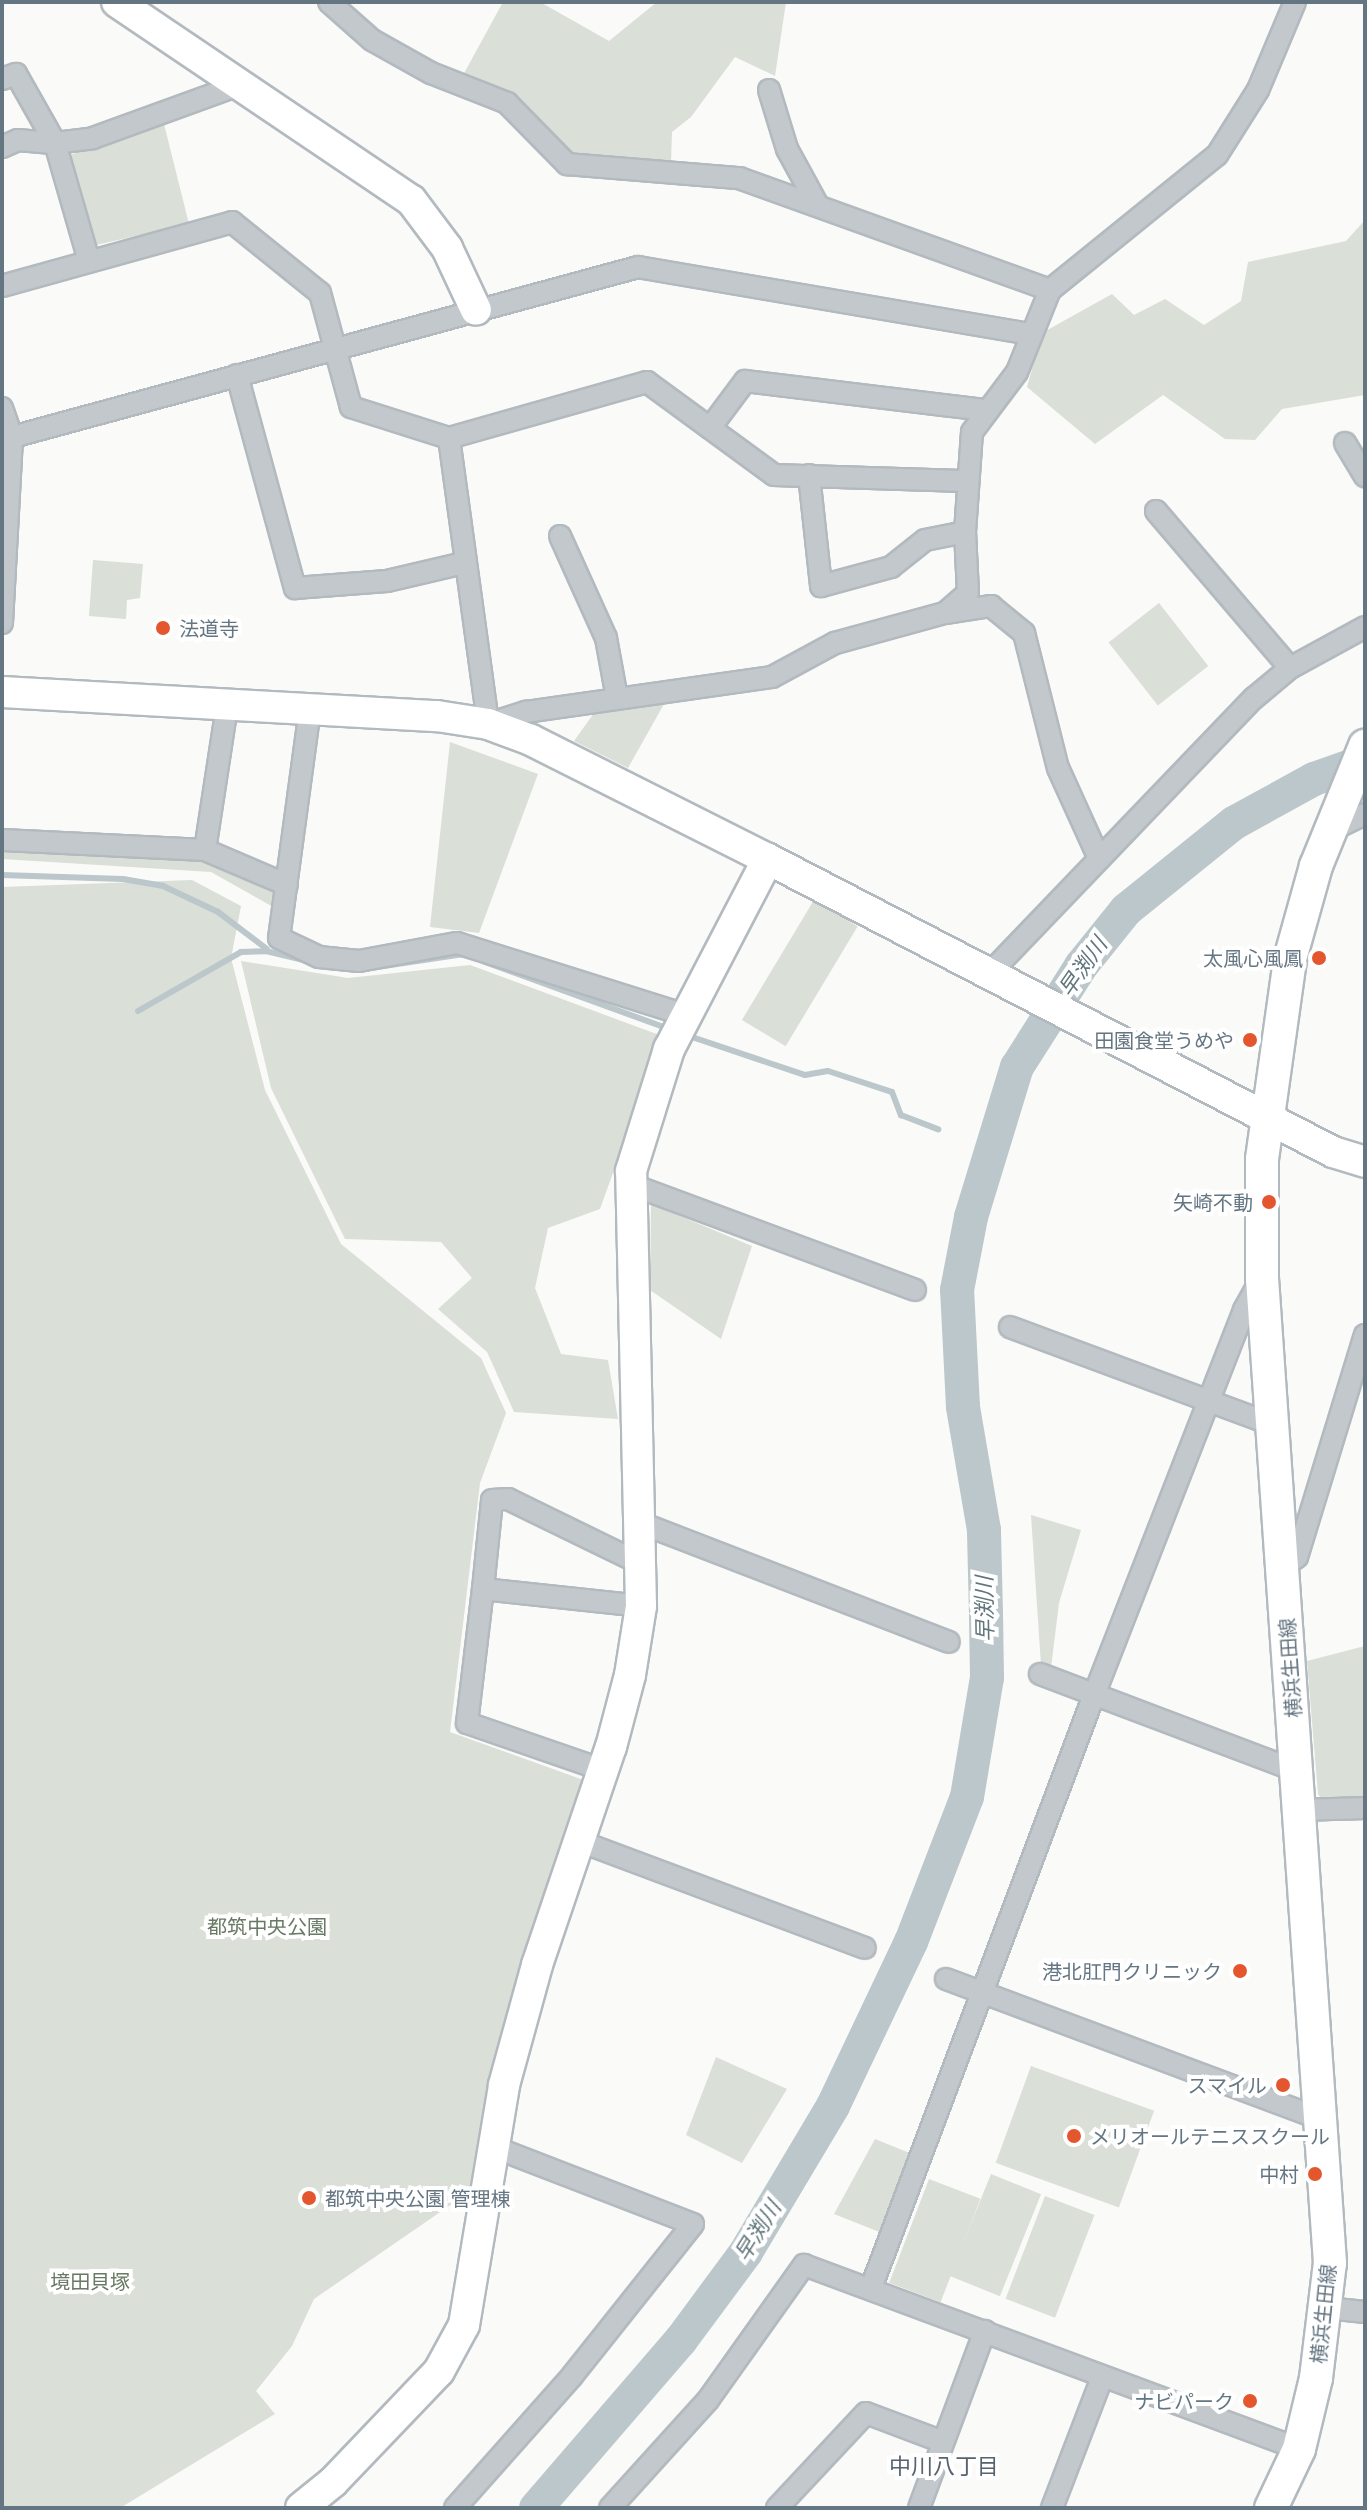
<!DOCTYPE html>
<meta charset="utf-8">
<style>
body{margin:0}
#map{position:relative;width:1367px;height:2510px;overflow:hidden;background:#fafaf8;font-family:Quicksand,"Noto Sans JP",sans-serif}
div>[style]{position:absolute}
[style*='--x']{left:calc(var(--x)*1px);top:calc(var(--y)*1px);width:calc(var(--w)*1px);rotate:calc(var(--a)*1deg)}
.green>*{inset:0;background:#dadfd7;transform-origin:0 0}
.stream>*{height:6px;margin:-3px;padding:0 3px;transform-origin:3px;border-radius:3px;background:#bbc7cb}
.river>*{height:34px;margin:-17px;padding:0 17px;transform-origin:17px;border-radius:17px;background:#bbc7cb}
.roads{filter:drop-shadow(2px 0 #b3babf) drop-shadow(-2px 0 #b3babf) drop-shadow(0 2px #b3babf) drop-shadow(0 -2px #b3babf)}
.street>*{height:20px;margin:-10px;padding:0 10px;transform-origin:10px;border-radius:10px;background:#c3c8cc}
.secondary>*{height:30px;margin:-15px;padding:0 15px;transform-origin:15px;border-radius:15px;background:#fff}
.primary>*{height:32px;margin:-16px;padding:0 16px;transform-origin:16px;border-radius:16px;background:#fff}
.dots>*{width:22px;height:22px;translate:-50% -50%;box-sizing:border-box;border:4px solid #fff;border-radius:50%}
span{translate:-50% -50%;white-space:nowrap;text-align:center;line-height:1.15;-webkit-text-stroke:8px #fff;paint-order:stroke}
.poi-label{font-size:20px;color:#657683}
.left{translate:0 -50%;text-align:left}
.right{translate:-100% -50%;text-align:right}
.street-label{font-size:20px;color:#657683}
.park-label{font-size:20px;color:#687a64}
.water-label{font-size:22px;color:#60757c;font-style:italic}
.neighbourhood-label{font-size:22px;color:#57646e}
.frame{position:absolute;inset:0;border:4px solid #657683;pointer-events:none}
</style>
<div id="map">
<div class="green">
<i style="clip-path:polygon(503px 2px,540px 2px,609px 41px,657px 2px,786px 2px,775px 76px,735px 57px,691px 117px,672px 132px,671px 162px,568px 160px,462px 77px)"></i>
<i style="clip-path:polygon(164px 124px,189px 224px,96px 245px,67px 156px)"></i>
<i style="clip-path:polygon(1365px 220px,1365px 395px,1282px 409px,1255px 440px,1225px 439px,1163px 395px,1095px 444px,1027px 387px,1042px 333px,1112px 294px,1134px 315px,1165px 299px,1204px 325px,1241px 301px,1248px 262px,1346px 241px)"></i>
<i style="clip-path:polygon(93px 560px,143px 564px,140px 598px,127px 600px,126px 619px,89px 616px)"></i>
<i style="left:1159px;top:603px;width:80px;height:64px;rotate:52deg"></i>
<i style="clip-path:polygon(664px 704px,628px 768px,574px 741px,594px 713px)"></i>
<i style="clip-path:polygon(450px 742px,538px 774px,479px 933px,430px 927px)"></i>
<i style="clip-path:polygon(2px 850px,209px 860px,278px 891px,275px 908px,211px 872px,2px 859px)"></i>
<i style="clip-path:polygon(192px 880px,241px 906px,231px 958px,265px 1090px,341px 1244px,481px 1358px,506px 1413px,480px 1483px,450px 1732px,589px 1782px,478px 2186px,314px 2299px,292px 2346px,256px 2391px,275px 2414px,120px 2508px,2px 2508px,2px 887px)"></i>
<i style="left:814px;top:900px;width:51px;height:140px;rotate:31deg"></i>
<i style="clip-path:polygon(241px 961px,348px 978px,470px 965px,662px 1036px,600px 1209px,548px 1228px,535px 1288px,561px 1354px,608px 1360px,618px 1419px,514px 1412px,487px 1352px,438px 1309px,472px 1278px,441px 1242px,345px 1239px,271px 1088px)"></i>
<i style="clip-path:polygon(651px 1204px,752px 1246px,721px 1339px,650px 1290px)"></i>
<i style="clip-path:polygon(1031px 1515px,1081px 1530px,1059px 1603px,1051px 1668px,1041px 1665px)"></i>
<i style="clip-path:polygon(1365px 1646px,1365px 1799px,1323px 1801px,1318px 1794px,1307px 1661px)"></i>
<i style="clip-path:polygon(716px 2057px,787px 2089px,742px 2163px,686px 2135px)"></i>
<i style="left:1031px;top:2066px;width:131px;height:103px;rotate:20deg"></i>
<i style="clip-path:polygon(875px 2139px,912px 2154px,882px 2233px,834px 2214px)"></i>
<i style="left:991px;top:2174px;width:54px;height:110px;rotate:22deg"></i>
<i style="left:929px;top:2179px;width:55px;height:111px;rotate:21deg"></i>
<i style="left:1045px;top:2196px;width:53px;height:110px;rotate:21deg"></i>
</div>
<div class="stream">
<i style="--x:2;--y:875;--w:121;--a:1.9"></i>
<i style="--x:123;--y:879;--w:41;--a:9.9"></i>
<i style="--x:163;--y:886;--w:61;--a:25.3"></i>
<i style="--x:218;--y:912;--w:61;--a:37.1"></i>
<i style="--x:485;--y:962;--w:193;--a:20"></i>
<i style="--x:357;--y:970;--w:108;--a:-8.5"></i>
<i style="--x:138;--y:1011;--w:119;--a:-29.8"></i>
<i style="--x:241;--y:952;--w:25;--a:-2"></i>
<i style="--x:266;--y:951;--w:42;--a:13.7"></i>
<i style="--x:689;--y:1036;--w:122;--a:18.6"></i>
<i style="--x:805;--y:1075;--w:23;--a:-10"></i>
<i style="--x:828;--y:1071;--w:67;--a:18.2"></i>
<i style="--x:892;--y:1092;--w:25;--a:69"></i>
<i style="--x:901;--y:1115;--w:40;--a:21"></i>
</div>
<div class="river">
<i style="--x:536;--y:2508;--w:222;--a:-49.2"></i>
<i style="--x:681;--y:2340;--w:109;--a:-53.5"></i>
<i style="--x:746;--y:2252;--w:170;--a:-59.2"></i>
<i style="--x:833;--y:2106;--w:182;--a:-64.6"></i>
<i style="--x:911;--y:1942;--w:155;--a:-68.9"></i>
<i style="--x:967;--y:1797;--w:121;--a:-80.5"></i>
<i style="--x:987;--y:1678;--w:64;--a:-90.9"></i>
<i style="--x:986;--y:1614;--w:84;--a:-91.4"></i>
<i style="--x:984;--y:1530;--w:125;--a:-99.7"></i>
<i style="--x:963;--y:1407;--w:117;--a:-92.9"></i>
<i style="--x:957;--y:1290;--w:74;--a:-79.1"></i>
<i style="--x:971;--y:1217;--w:157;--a:-73"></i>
<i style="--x:1017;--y:1067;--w:120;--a:-57.6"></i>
<i style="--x:1081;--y:966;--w:72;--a:-51.2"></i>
<i style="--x:1126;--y:910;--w:139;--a:-38.9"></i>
<i style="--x:1234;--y:823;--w:91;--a:-28.8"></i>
<i style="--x:1314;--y:779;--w:54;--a:-19.4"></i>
</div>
<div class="roads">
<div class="street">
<i style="--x:329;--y:2;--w:57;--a:41.5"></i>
<i style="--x:372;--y:40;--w:68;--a:29.2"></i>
<i style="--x:431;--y:73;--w:82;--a:21.5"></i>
<i style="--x:507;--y:103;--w:86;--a:45.5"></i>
<i style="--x:567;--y:164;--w:173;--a:4.7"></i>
<i style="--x:739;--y:178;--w:331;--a:19.8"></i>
<i style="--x:1050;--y:290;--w:215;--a:-39"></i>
<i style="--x:1217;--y:155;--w:77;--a:-57.8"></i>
<i style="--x:1258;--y:90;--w:95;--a:-67.2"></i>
<i style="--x:2;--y:79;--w:15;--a:-20"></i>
<i style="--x:16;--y:74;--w:79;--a:60.5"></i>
<i style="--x:55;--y:143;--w:123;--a:73.9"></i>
<i style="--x:769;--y:90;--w:62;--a:73"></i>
<i style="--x:787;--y:149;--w:63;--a:61.4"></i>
<i style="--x:2;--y:147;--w:17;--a:-24"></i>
<i style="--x:18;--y:140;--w:37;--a:5"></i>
<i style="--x:55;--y:143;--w:38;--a:-7"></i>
<i style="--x:93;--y:138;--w:158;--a:-20"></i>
<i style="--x:2;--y:286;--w:239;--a:-15.5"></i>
<i style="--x:232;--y:222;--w:113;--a:38.9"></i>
<i style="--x:320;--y:293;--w:118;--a:74.8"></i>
<i style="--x:351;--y:407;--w:103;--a:17.6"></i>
<i style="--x:449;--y:438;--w:289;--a:82.2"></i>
<i style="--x:488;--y:724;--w:40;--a:-18"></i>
<i style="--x:526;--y:712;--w:248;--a:-8.1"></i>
<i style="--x:772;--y:677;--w:72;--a:-28.4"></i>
<i style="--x:835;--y:643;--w:114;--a:-15.3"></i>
<i style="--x:945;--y:613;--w:47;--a:-8.7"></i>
<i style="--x:991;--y:606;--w:43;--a:39.3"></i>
<i style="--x:1024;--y:633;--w:139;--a:75.9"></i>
<i style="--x:1058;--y:768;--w:97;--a:65.6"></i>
<i style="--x:237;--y:375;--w:221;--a:74.8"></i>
<i style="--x:295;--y:588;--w:92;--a:-4.4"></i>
<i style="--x:387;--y:581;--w:79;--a:-13.2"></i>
<i style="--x:2;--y:408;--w:31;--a:71"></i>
<i style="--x:710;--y:428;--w:59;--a:-53.3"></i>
<i style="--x:745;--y:381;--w:243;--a:6.9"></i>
<i style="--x:449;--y:438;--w:206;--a:-15.8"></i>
<i style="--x:647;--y:382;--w:157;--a:36.2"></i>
<i style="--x:774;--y:475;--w:192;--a:1.8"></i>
<i style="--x:1345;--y:443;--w:39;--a:59"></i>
<i style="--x:809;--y:475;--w:112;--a:83.8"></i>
<i style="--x:821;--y:586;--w:73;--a:-15.2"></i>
<i style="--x:891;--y:567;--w:43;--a:-38.5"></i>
<i style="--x:925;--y:540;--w:41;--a:-11.3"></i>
<i style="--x:1156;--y:511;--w:206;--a:49.5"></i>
<i style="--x:560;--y:536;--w:112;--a:65.7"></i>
<i style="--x:606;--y:638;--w:61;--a:79.6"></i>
<i style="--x:945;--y:613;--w:30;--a:-41"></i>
<i style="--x:968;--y:593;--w:61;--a:-92.8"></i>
<i style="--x:965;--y:532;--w:100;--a:-86"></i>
<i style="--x:972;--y:432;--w:75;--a:-53.1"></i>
<i style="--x:1017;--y:372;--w:88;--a:-68.1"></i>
<i style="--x:2;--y:623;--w:186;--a:-86.9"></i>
<i style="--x:12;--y:437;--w:649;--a:-15.19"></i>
<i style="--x:638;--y:267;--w:398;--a:9.7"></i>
<i style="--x:310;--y:709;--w:231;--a:97.7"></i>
<i style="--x:279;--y:938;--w:44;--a:25.4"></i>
<i style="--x:319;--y:957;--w:40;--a:5.7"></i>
<i style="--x:359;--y:961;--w:100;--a:-10.4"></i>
<i style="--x:457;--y:943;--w:239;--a:17.5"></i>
<i style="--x:1330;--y:831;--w:39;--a:-26"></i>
<i style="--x:2;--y:840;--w:203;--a:2.8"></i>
<i style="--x:205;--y:850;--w:146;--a:-81.3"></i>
<i style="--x:205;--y:850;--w:89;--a:23.1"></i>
<i style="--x:988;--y:975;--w:384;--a:-46.2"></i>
<i style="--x:1254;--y:698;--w:47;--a:-39.8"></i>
<i style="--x:1290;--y:668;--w:85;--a:-28.7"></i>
<i style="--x:630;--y:1184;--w:304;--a:20.4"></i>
<i style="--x:1010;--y:1327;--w:278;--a:20.4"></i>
<i style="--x:638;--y:1522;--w:333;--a:21.1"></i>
<i style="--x:1284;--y:1566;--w:16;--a:-35"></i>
<i style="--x:1297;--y:1557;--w:232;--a:-73"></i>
<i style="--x:483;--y:1589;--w:89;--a:-84.2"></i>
<i style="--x:492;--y:1500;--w:16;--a:-4"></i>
<i style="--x:508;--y:1499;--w:148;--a:26"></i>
<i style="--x:1040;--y:1674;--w:275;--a:20.7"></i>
<i style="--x:603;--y:1770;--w:144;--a:-160.9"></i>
<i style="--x:467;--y:1723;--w:135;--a:-83.2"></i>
<i style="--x:483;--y:1589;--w:159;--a:6.1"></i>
<i style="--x:1300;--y:1810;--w:65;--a:-1.8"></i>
<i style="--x:579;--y:1841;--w:305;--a:20.5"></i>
<i style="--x:946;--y:1979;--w:399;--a:20.5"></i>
<i style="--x:871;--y:2288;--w:634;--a:-69.39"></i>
<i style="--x:1094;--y:1695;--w:413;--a:-68.7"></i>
<i style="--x:1244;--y:1310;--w:33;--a:-61"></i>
<i style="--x:1327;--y:2308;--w:38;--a:6"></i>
<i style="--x:455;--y:2508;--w:176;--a:-48.4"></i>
<i style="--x:572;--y:2376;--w:194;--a:-51.5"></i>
<i style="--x:693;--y:2224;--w:217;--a:-158.9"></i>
<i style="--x:610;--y:2508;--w:146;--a:-47.8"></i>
<i style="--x:708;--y:2400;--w:166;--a:-54.6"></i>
<i style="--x:804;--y:2265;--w:528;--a:20.39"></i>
<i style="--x:777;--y:2508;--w:130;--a:-46.9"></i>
<i style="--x:866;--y:2413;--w:82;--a:20.6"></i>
<i style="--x:919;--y:2508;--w:189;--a:-69.6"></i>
<i style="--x:1052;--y:2508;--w:139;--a:-69"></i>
</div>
<div class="secondary">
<i style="--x:117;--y:2;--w:354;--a:34"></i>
<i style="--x:411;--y:200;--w:60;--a:53.1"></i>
<i style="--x:447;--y:248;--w:68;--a:64.9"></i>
<i style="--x:2;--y:692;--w:436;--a:3.2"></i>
<i style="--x:437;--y:716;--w:52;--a:8.9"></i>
<i style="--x:488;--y:724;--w:46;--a:20.4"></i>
<i style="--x:531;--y:740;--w:265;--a:26.7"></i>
<i style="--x:768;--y:859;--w:636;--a:27.41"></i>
<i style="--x:1333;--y:1152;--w:34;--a:17"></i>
<i style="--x:301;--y:2508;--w:41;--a:-39.1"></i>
<i style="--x:333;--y:2482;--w:153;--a:-46.3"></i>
<i style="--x:439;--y:2371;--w:52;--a:-61.5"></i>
<i style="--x:464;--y:2325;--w:243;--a:-80.5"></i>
<i style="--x:504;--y:2085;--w:124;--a:-74.6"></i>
<i style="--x:537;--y:1965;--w:230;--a:-71.3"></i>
<i style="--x:611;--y:1747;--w:74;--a:-75.2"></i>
<i style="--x:630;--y:1675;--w:70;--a:-80.9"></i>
<i style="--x:641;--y:1606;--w:435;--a:-91.3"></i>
<i style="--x:631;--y:1171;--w:128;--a:-72.7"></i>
<i style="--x:669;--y:1049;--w:214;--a:-62.5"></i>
</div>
<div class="primary">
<i style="--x:1271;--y:2508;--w:65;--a:-64.6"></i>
<i style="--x:1299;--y:2449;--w:73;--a:-76.5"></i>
<i style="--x:1316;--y:2378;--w:116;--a:-83.1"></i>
<i style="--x:1330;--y:2263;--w:986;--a:-93.95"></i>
<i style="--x:1262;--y:1279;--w:120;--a:-90"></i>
<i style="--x:1262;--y:1159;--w:202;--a:-82"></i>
<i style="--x:1290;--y:959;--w:97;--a:-74.4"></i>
<i style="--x:1316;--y:866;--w:130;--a:-67.8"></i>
</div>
</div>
<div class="dots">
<i style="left:163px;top:628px;background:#e4572e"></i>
<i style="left:1319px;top:958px;background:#e4572e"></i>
<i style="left:1250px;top:1040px;background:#e4572e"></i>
<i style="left:1269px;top:1202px;background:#e4572e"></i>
<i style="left:1240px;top:1971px;background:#e4572e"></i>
<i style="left:1283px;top:2085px;background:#e4572e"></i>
<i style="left:1074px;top:2136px;background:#e4572e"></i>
<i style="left:1315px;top:2174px;background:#e4572e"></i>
<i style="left:309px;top:2198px;background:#e4572e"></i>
<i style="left:1250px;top:2401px;background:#e4572e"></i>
</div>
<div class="poi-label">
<span class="left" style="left:179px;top:628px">法道寺</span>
<span class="right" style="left:1303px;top:958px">太風心風鳳</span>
<span class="right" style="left:1234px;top:1040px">田園食堂うめや</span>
<span class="right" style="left:1253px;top:1202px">矢崎不動</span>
<span class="right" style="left:1222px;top:1971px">港北肛門クリニック</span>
<span class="right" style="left:1267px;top:2085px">スマイル</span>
<span class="left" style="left:1090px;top:2136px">メリオールテニススクール</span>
<span class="right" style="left:1299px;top:2174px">中村</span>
<span class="left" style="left:325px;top:2198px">都筑中央公園 管理棟</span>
<span class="right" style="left:1234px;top:2401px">ナビパーク</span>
</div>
<div class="street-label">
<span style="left:1290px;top:1668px;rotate:-94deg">横浜生田線</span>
<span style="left:1323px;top:2314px;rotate:-84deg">横浜生田線</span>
</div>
<div class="park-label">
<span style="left:267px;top:1926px">都筑中央公園</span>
<span style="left:90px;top:2281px">境田貝塚</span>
</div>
<div class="water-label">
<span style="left:1083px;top:967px;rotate:-55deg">早渕川</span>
<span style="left:985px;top:1609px;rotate:-91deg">早渕川</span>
<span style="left:758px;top:2231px;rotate:-58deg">早渕川</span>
</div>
<div class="neighbourhood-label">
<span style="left:944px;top:2467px">中川八丁目</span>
</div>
<div class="frame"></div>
</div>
